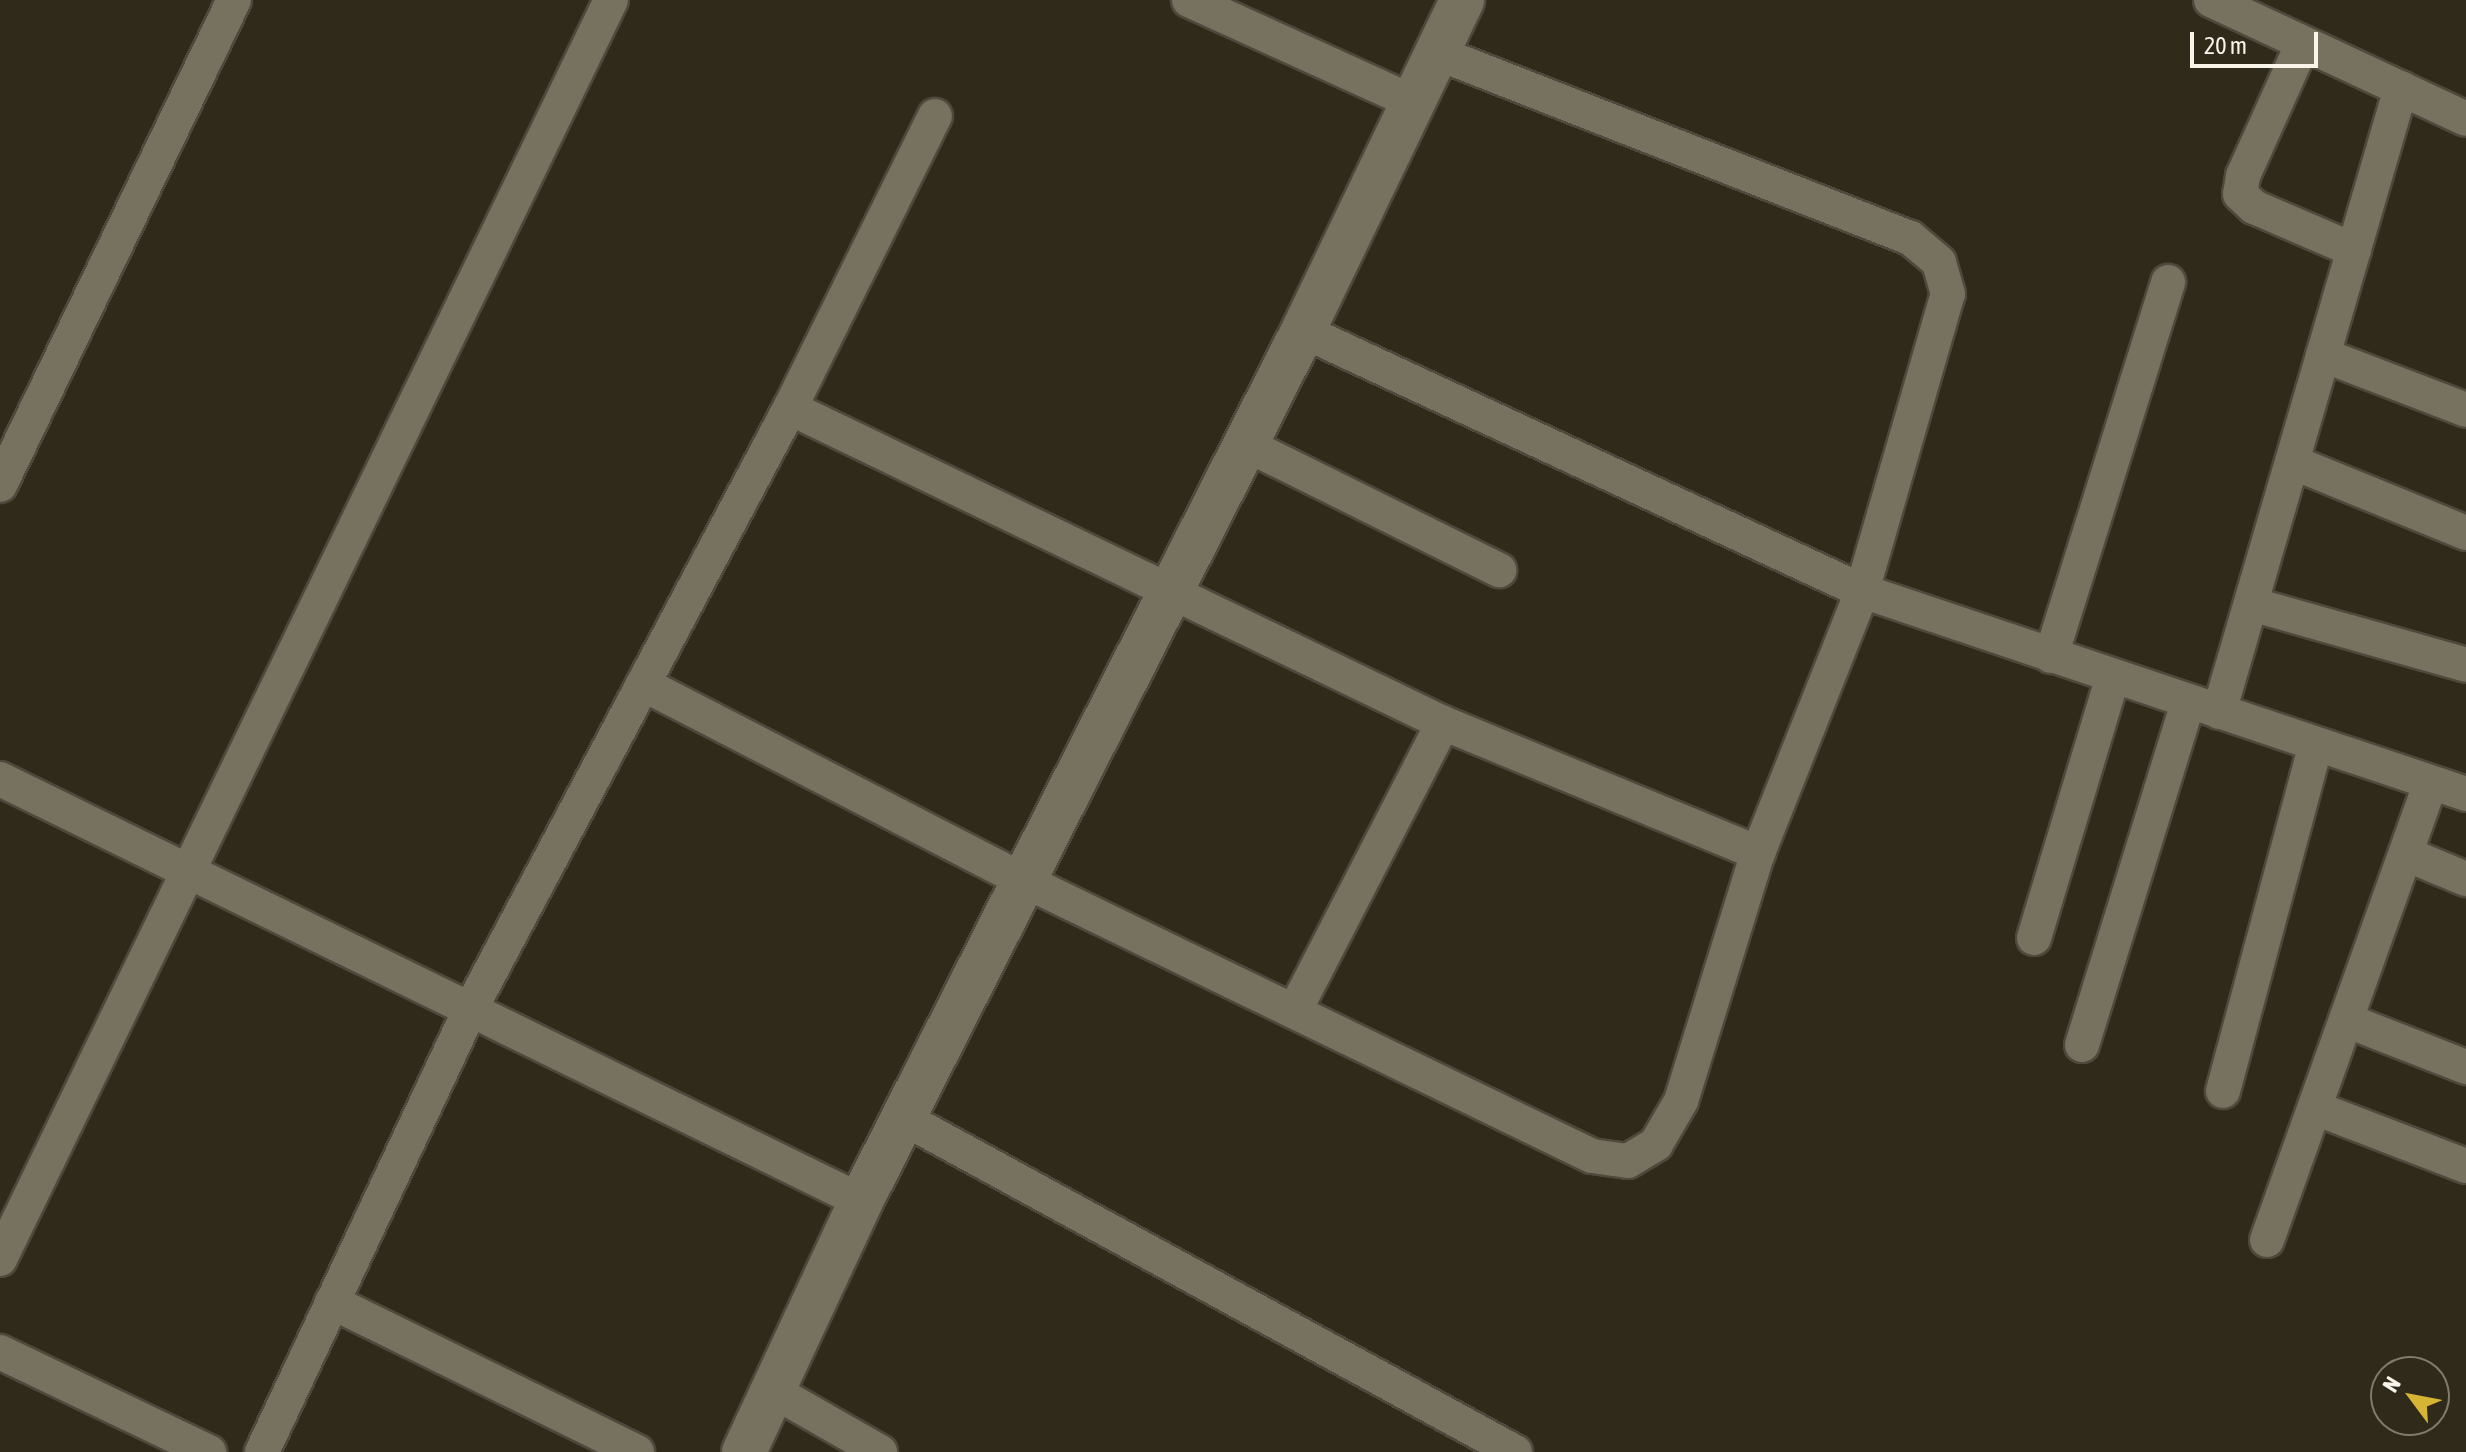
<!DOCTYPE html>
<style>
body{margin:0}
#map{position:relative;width:2466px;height:1452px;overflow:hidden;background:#302a1b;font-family:"Asap Condensed",sans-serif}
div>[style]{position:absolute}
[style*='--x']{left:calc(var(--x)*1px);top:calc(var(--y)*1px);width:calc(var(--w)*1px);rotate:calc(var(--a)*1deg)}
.roads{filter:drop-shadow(2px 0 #4e493c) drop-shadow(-2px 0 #4e493c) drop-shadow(0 2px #4e493c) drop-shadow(0 -2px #4e493c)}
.street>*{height:34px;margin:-17px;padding:0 17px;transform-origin:17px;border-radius:17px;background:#777160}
.secondary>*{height:44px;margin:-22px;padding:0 22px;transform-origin:22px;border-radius:22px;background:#777160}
span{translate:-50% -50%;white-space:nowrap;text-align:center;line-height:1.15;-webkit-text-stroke:6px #302a1b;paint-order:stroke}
.north{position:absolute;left:2370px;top:1356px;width:80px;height:80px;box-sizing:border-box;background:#302a1b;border:2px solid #807b6e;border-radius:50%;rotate:302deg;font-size:22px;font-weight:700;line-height:32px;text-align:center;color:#f8f4ea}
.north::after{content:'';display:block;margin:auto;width:28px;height:36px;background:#d8b434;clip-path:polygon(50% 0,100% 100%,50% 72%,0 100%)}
.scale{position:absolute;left:2190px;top:32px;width:128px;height:36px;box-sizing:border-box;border:4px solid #f8f4ea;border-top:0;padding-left:10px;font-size:24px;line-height:28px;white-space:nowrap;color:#f8f4ea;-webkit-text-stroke:6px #302a1b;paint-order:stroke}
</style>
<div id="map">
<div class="roads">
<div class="street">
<i style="--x:1189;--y:0;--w:246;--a:24.5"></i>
<i style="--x:2211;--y:0;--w:281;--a:25"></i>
<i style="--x:2303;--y:43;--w:146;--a:114.3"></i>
<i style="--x:2243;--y:176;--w:18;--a:99"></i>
<i style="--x:2240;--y:194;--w:19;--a:43"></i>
<i style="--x:2254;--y:207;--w:109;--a:23.3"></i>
<i style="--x:1303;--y:331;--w:617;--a:24.94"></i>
<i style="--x:1862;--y:591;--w:637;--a:18.58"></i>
<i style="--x:2323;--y:355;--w:153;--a:21"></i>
<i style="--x:790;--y:408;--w:725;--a:25.75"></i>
<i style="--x:1443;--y:723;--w:341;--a:22.4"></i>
<i style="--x:1245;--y:444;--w:284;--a:26.4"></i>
<i style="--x:2292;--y:462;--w:188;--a:22.2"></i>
<i style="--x:0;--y:485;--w:538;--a:-64.24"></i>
<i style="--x:2251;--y:604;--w:223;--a:15.8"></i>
<i style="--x:2051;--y:656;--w:392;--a:-72.6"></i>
<i style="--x:643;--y:684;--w:428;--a:27.3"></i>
<i style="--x:1023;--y:880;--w:632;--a:25.88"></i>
<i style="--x:1592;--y:1156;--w:36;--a:8"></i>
<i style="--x:1628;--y:1161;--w:33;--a:-31"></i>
<i style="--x:1656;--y:1144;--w:50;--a:-59.8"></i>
<i style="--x:1681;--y:1101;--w:260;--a:-72.8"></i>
<i style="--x:1758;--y:853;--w:282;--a:-68.3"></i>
<i style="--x:1862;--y:591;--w:309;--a:-73.9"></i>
<i style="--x:1948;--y:294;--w:33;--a:-106"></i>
<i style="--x:1939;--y:262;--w:38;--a:-140"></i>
<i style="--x:1910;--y:238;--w:510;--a:-158.62"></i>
<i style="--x:2219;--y:712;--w:650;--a:-73.74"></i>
<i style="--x:0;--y:779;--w:959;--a:26.11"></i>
<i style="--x:2406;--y:854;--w:65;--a:22.6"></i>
<i style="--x:2034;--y:938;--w:273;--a:-73.2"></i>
<i style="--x:1295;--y:1010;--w:323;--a:-62.7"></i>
<i style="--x:2346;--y:1020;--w:129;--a:21.4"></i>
<i style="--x:2082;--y:1045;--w:358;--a:-72.8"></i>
<i style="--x:2223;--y:1091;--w:356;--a:-75"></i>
<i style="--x:2315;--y:1108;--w:162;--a:21"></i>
<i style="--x:905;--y:1119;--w:695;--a:28.63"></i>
<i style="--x:2267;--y:1240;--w:482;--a:-70.3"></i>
<i style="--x:0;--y:1259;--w:1399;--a:-64.11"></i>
<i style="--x:332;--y:1302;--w:340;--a:26.2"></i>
<i style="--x:0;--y:1352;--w:232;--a:25.6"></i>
<i style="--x:775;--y:1392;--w:121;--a:29.7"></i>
<i style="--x:262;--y:1452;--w:488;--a:-64.8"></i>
<i style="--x:470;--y:1010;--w:682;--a:-62.01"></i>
<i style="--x:790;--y:408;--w:326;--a:-63.6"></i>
</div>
<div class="secondary">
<i style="--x:744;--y:1452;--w:277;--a:-65"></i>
<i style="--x:861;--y:1201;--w:976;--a:-63.07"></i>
<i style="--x:1303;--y:331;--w:367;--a:-64.3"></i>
</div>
</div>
<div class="north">N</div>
<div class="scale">20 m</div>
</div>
